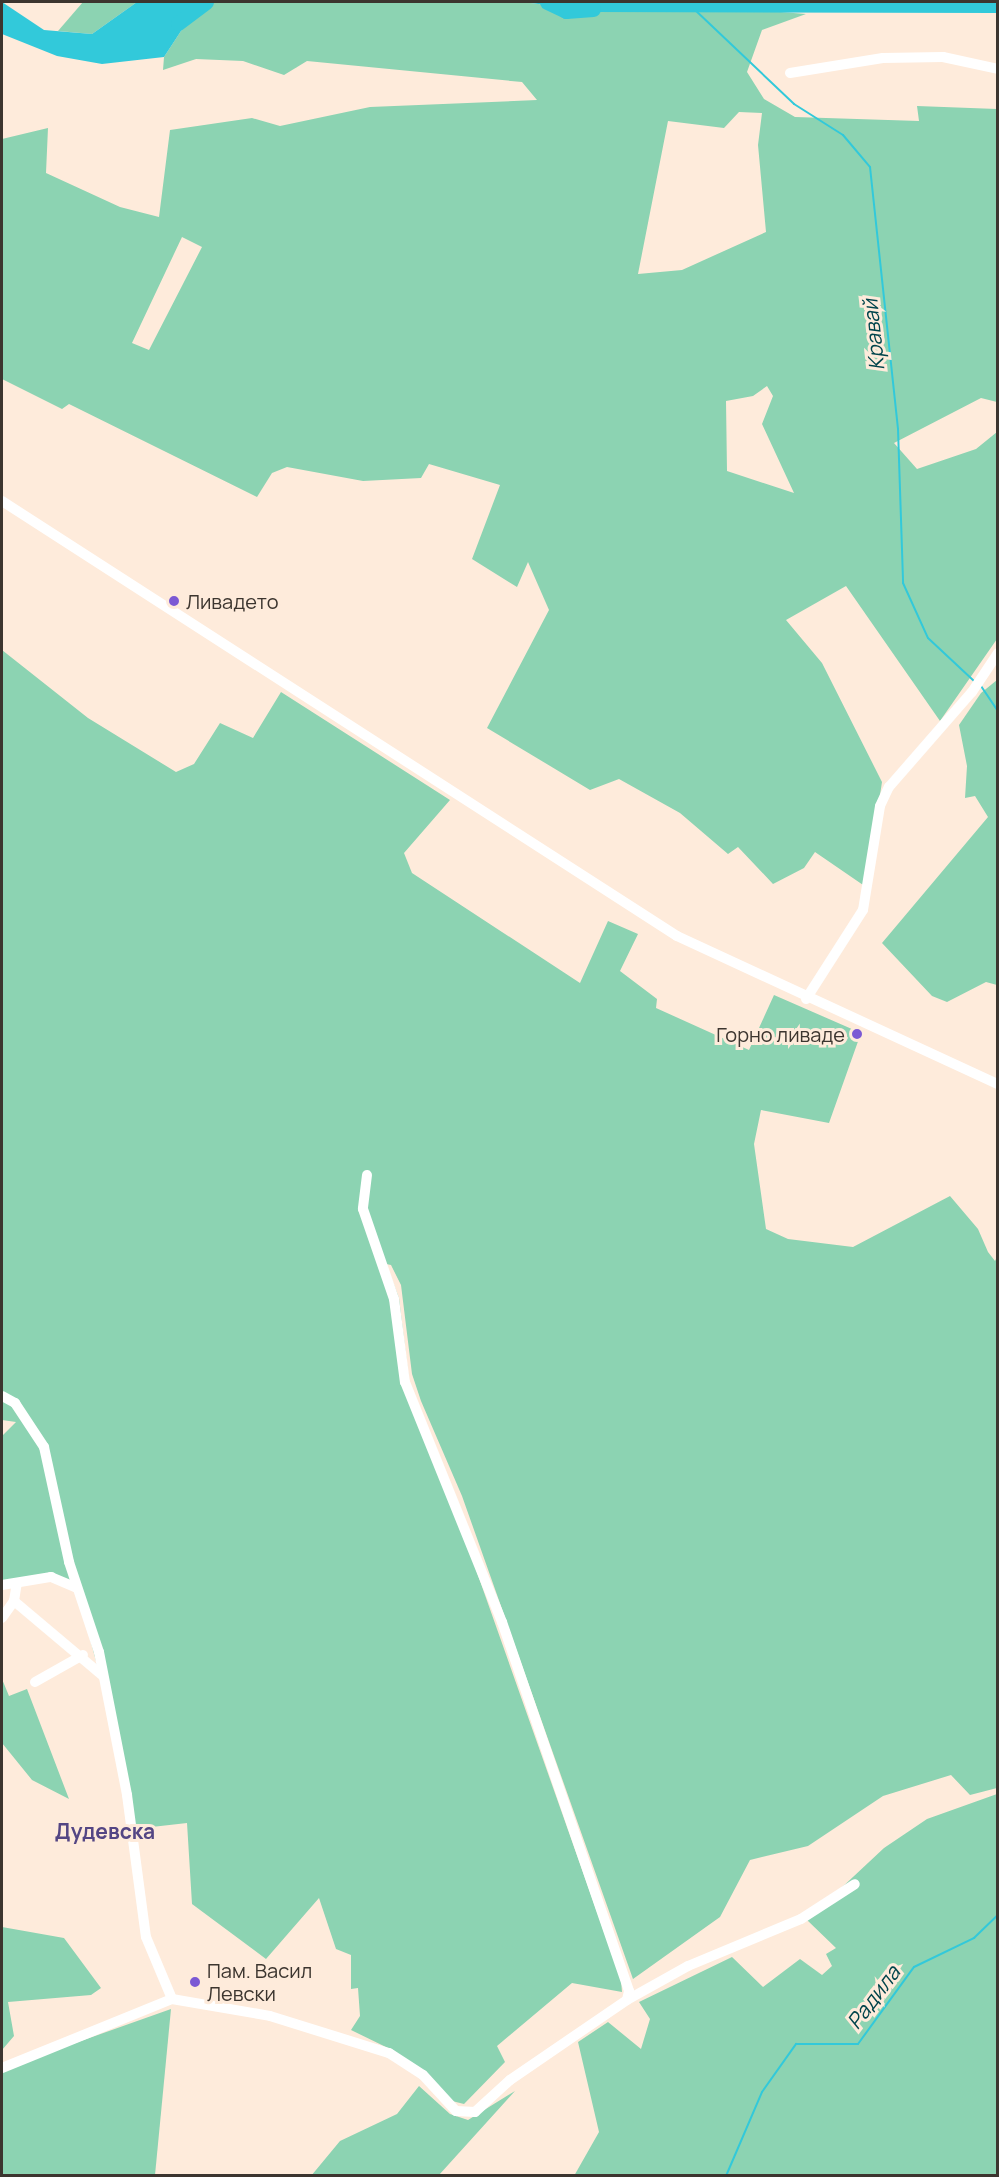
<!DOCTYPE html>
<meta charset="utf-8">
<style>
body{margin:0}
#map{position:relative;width:999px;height:2177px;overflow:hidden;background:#feebdb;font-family:Manrope,sans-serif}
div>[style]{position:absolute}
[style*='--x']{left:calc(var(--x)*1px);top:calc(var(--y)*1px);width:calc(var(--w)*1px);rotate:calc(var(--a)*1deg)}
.green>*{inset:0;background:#8cd3b2}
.water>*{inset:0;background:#32c9da}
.stream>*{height:2px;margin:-1px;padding:0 1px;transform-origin:1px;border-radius:1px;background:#32c9da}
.river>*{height:15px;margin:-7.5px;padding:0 7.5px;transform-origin:7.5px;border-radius:7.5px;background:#32c9da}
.minor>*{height:10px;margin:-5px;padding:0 5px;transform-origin:5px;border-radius:5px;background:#fff}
.dots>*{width:16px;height:16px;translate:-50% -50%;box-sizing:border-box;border:3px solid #feebdb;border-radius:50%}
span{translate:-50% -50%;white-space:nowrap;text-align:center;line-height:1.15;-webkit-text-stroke:6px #feebdb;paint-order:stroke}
.poi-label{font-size:20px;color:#3c352f}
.left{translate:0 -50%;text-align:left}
.right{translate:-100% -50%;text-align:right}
.water-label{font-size:21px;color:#00444b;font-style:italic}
.neighbourhood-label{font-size:21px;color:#544684;font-weight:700}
.frame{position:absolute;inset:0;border:3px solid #3c352f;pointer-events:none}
</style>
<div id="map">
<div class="green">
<i style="clip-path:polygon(83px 2px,137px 2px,92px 34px,58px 31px)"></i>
<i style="clip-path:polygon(evenodd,200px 2px,524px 2px,595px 12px,728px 8px,806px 14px,762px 30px,747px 72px,764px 99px,795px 117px,919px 121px,917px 106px,997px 109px,997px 402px,981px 398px,894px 443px,917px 469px,976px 449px,997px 432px,997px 639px,940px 721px,846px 586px,786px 620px,822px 663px,882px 782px,866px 887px,815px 852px,804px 868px,773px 884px,738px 847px,728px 854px,680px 813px,619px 779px,590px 790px,487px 728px,549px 610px,528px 562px,517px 587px,472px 559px,500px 485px,429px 464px,421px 478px,363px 481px,287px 467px,272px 473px,257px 497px,69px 404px,62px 409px,2px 379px,2px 139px,48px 128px,46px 173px,120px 207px,159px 217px,170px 130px,252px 118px,280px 126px,370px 107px,537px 100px,522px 82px,307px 61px,284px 75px,243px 61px,196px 59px,163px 70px,164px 57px,200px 2px,739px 112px,762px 113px,758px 145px,766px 232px,682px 270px,638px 274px,668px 121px,724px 128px,739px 112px,200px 2px,182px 237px,202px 247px,149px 350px,132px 343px,182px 237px,200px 2px,767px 386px,773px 396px,762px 424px,794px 493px,727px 471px,726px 401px,753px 396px,767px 386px)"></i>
<i style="clip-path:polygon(2px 650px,88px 718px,176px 772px,194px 764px,220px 723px,253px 738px,281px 692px,450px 800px,404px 853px,412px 873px,580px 983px,608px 921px,638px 934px,620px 971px,657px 999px,656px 1008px,749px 1050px,774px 995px,861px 1033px,829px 1123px,761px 1110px,754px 1144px,766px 1229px,788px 1239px,853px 1247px,950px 1196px,978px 1229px,988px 1252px,995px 1261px,997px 1257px,997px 1788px,970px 1795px,951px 1775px,883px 1796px,808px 1846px,750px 1860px,720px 1917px,633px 1979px,462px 1496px,421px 1401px,412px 1374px,401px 1285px,391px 1265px,386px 1264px,399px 1298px,409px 1380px,621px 1980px,622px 1992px,572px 1983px,497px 2046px,505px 2062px,464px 2104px,452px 2101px,390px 2049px,351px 2030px,360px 2016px,358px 1988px,351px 1989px,351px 1955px,336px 1949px,319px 1898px,266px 1959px,192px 1904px,187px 1823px,134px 1829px,108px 1705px,50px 1492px,71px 1580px,2px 1582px,2px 1436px,16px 1422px,2px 1420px)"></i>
<i style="clip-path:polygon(997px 680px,997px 985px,986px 982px,947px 1002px,932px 996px,882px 943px,988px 817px,975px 796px,965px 798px,967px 766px,959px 725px,981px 693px)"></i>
<i style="clip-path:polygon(2px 1679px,9px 1696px,27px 1689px,69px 1799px,32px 1780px,2px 1743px)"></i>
<i style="clip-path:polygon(997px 1794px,997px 2175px,574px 2176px,599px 2132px,578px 2042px,608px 2022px,641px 2049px,650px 2019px,639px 2002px,732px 1957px,763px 1987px,800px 1959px,822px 1975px,832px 1966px,826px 1954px,836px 1948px,807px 1920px,884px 1848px,927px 1819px)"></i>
<i style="clip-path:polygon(2px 1927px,64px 1938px,101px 1988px,91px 1995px,8px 2002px,14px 2036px,2px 2050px)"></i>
<i style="clip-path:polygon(171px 2009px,155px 2175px,2px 2175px,2px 2069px)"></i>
<i style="clip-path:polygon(419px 2086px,450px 2114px,468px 2120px,515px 2091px,439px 2175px,311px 2176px,340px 2141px,397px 2114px)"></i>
</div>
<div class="water">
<i style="clip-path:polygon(2px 2px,44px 30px,92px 34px,137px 2px,200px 2px,164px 57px,102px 64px,57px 56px,2px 34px)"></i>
<i style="clip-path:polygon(524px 2px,997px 2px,998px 13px,595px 12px)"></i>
</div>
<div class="stream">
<i style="--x:694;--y:9;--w:138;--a:43.5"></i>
<i style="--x:794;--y:104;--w:58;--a:32.3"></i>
<i style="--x:843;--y:135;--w:42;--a:49.8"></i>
<i style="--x:870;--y:167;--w:263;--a:83.9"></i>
<i style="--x:898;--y:429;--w:154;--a:88.1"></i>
<i style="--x:903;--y:583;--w:60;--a:65.6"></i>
<i style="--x:928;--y:638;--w:63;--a:43.1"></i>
<i style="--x:981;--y:686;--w:30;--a:56"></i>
<i style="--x:726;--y:2176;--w:91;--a:-66.8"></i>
<i style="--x:762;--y:2092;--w:59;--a:-54.7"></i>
<i style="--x:796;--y:2044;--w:62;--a:0"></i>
<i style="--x:858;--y:2044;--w:95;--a:-54"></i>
<i style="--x:914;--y:1967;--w:67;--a:-25.8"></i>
<i style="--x:974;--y:1938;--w:33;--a:-44"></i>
</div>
<div class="river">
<i style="--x:547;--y:2;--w:21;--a:25"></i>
<i style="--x:566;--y:11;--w:27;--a:-4"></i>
<i style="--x:178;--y:23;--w:35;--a:-37"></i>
</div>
<div class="minor">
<i style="--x:790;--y:73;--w:94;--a:-9.2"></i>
<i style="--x:883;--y:58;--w:60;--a:-1"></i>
<i style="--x:943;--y:57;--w:56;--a:12.3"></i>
<i style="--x:2;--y:501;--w:803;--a:32.8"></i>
<i style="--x:677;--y:936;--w:353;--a:24.8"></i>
<i style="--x:806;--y:999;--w:106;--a:-57.4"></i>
<i style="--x:863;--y:910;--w:105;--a:-80.7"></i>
<i style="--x:880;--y:806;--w:21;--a:-65"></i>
<i style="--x:889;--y:787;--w:126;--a:-48.9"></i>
<i style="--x:972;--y:692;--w:47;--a:-56.3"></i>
<i style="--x:367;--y:1175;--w:34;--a:97"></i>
<i style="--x:363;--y:1209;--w:95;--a:71"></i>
<i style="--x:394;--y:1299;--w:84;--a:82.5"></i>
<i style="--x:405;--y:1382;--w:259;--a:68"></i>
<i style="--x:502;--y:1622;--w:390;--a:71"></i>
<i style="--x:629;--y:1991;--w:9;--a:103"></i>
<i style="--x:2;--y:1396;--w:15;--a:28"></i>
<i style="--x:15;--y:1403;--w:53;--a:56.6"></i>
<i style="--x:44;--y:1447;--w:118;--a:77.7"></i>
<i style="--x:69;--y:1562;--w:95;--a:71.6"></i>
<i style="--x:99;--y:1652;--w:146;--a:78.9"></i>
<i style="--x:127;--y:1795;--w:143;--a:82.4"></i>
<i style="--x:146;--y:1937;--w:67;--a:67.2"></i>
<i style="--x:2;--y:1585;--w:50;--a:-9.3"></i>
<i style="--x:51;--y:1577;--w:28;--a:23"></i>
<i style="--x:14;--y:1601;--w:116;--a:40.1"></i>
<i style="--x:2;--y:1618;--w:21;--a:-55"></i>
<i style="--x:14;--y:1601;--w:18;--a:-81"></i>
<i style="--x:35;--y:1682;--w:55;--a:-29.4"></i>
<i style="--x:2;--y:2068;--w:183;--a:-22.1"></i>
<i style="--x:172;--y:1999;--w:99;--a:9.8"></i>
<i style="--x:270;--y:2016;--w:125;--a:17.3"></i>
<i style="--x:389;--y:2053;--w:40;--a:32.9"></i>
<i style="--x:423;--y:2075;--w:49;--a:47.5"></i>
<i style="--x:456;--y:2111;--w:19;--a:3"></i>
<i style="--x:475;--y:2112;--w:47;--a:-42.4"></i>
<i style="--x:510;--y:2080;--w:142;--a:-34.4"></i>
<i style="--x:627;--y:2000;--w:70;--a:-29.1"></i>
<i style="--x:688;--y:1966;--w:122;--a:-22.6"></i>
<i style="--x:801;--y:1919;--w:64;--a:-32.9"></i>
</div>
<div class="dots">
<i style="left:174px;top:601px;background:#7b59d4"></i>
<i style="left:857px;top:1034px;background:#7b59d4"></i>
<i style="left:195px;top:1982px;background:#7b59d4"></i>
</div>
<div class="poi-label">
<span class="left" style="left:186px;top:601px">Ливадето</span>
<span class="right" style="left:845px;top:1034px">Горно ливаде</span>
<span class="left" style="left:207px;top:1982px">Пам. Васил<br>Левски</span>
</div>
<div class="water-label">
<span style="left:873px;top:335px;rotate:-96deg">Кравай</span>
<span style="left:873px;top:1997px;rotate:-53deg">Радила</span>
</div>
<div class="neighbourhood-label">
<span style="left:105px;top:1831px">Дудевска</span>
</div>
<div class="frame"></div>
</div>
